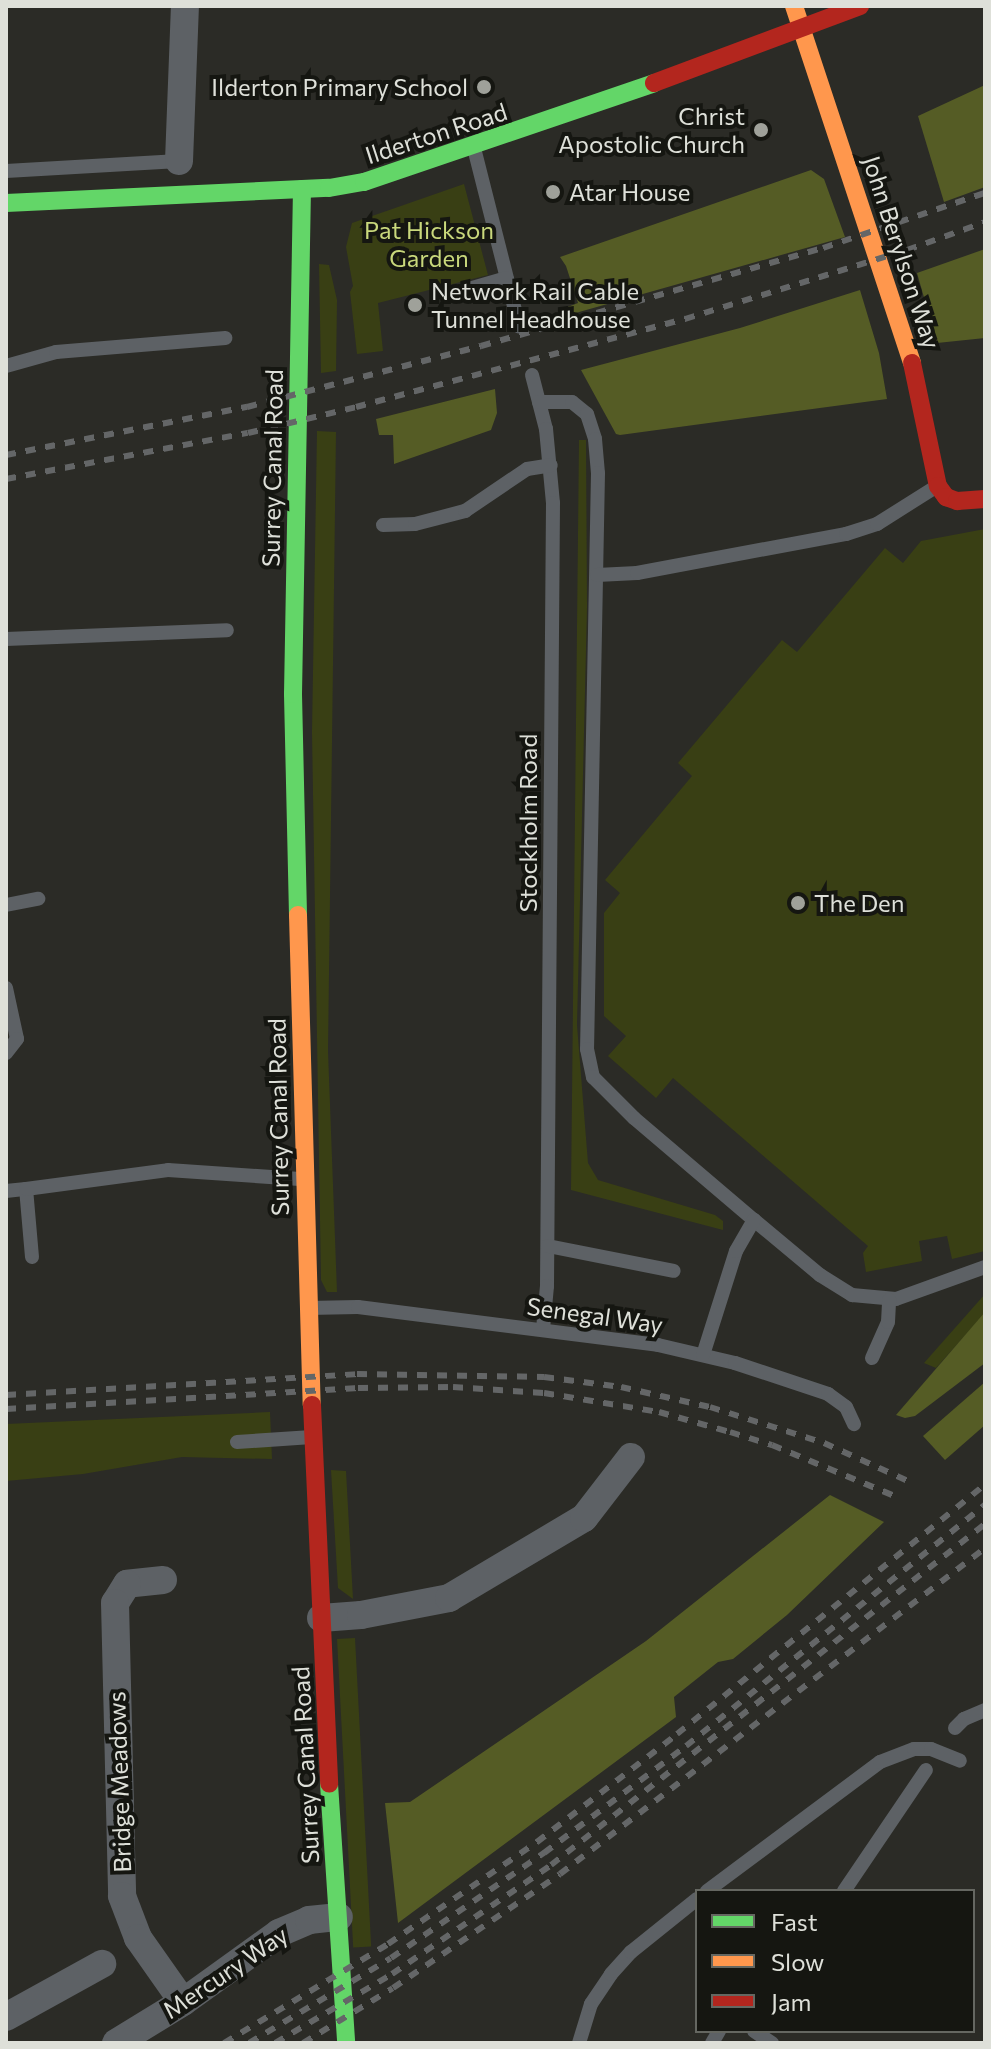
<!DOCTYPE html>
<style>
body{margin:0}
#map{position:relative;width:991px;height:2049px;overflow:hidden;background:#2b2b26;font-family:Commissioner,sans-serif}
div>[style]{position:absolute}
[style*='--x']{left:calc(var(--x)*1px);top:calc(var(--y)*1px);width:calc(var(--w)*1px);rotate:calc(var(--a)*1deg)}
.green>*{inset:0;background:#393f14;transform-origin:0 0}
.forest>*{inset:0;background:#555c25}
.lane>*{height:14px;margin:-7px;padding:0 7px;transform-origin:7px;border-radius:7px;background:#5d6165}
.street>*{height:28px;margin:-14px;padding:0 14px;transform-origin:14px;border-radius:14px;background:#5d6165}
.fast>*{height:18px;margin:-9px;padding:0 9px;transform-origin:9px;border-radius:9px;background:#63d668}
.slow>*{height:18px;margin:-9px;padding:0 9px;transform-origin:9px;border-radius:9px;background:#ff974d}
.jam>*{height:18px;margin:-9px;padding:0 9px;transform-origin:9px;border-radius:9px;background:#b3261e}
.rail>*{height:6px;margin-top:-3px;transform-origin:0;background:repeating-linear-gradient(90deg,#646667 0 10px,transparent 0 20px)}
.lane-bridge>*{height:14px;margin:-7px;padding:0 7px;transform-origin:7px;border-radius:7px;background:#5d6165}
.dots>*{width:22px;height:22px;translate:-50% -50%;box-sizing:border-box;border:4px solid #151611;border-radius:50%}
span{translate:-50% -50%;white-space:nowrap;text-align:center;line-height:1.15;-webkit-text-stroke:8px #151611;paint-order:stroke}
.poi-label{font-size:24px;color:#dee0d9}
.right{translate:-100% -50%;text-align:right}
.left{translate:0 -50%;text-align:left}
.street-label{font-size:24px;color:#dee0d9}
.park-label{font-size:24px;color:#c9d87c}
.frame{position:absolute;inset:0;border:8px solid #dee0d9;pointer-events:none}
.legend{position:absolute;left:695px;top:1889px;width:280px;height:144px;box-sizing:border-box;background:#151611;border:2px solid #656761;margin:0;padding:10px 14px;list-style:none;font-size:24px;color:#dee0d9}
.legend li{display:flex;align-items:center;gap:16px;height:40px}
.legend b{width:40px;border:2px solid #656761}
</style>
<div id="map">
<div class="green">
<i style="clip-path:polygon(464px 184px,488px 275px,378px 303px,383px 351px,357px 354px,350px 292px,353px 286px,346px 247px,352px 223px)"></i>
<i style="clip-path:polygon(319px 264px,329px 265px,337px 300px,336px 371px,321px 373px)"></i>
<i style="clip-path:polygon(317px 431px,336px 432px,328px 1051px,337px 1292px,327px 1292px,321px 1280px,312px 732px)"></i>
<i style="clip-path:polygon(579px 440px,586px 440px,587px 607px,577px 1025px,588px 1163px,598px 1180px,715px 1215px,723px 1221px,723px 1230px,571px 1190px)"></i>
<i style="clip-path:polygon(985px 529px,985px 1251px,952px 1259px,947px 1236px,919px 1241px,922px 1261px,866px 1272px,863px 1253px,868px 1246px,673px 1078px,656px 1098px,608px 1056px,626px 1036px,604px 1016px,604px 913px,620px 893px,605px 880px,692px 776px,678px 763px,782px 640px,797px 652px,885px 548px,903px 563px,921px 541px)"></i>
<i style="clip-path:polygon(985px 1294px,985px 1313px,936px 1368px,924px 1363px)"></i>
<i style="clip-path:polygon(270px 1412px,272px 1459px,182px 1457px,83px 1474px,6px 1481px,6px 1424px)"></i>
<i style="clip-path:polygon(331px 1470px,346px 1471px,353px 1599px,338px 1588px)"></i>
<i style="left:355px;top:1638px;width:309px;height:18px;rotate:87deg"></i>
</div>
<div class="forest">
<i style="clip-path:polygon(985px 85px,985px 187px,944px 202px,918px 116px)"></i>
<i style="clip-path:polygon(811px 170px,824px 179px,845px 237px,565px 316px,565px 308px,578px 303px,566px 266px,560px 257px)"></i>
<i style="clip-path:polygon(985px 249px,985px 338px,937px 343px,917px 273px)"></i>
<i style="clip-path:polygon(860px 290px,879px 353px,887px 399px,620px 435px,616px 434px,581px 370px,740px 328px)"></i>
<i style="clip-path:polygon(495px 389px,497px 413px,491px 430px,394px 464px,393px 435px,379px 435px,376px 419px)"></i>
<i style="clip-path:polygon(985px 1312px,985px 1363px,915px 1416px,905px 1418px,896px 1415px)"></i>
<i style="clip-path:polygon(985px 1382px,985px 1425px,945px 1460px,923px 1436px)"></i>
<i style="clip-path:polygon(830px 1495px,884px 1522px,787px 1615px,733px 1659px,718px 1662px,674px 1697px,676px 1717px,398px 1923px,385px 1803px,410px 1802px,646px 1641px)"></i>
</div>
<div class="lane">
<i style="--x:474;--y:148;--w:184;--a:75.8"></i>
<i style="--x:6;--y:171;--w:173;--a:-3.3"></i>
<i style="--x:448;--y:295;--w:61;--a:-16.1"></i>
<i style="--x:6;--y:366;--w:52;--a:-15.6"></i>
<i style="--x:56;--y:352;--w:170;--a:-4.7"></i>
<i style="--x:532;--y:375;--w:56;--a:75.5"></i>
<i style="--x:546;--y:429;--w:74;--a:84.6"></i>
<i style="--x:553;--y:503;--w:783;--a:90.44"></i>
<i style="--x:547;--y:1286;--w:43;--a:95.3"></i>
<i style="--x:539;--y:402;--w:33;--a:0"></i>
<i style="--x:572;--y:402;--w:19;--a:39"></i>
<i style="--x:587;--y:414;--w:26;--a:72"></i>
<i style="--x:595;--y:439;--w:34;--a:85"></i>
<i style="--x:598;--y:473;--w:576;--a:91.09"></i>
<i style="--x:587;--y:1049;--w:29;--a:78"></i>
<i style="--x:593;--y:1077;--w:58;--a:45"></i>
<i style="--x:634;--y:1118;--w:157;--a:40.4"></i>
<i style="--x:754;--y:1220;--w:86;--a:39.8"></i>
<i style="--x:820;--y:1275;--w:38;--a:32"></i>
<i style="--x:852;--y:1295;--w:44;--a:5.2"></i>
<i style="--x:896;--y:1299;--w:95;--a:-19.8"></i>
<i style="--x:383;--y:525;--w:32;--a:-2"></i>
<i style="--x:415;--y:524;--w:52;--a:-14.6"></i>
<i style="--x:465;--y:511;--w:75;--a:-34.1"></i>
<i style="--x:527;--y:469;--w:24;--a:-9"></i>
<i style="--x:597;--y:575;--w:40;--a:-2.9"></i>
<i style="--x:637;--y:573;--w:213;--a:-10.6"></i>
<i style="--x:846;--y:534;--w:33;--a:-18"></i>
<i style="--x:877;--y:524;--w:71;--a:-32.3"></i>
<i style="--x:6;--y:639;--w:221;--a:-2.3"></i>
<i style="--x:6;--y:905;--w:33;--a:-11"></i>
<i style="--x:6;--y:988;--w:52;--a:77.8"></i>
<i style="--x:17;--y:1039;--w:18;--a:128"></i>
<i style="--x:6;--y:1191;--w:20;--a:-6"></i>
<i style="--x:548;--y:1246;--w:128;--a:11.2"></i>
<i style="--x:32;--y:1257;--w:68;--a:-95"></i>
<i style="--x:26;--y:1189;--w:143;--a:-7.6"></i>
<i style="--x:168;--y:1170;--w:132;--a:3.9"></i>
<i style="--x:308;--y:1308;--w:50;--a:-1.1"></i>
<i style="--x:358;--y:1307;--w:302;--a:7.2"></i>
<i style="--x:658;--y:1345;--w:79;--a:13.2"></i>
<i style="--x:735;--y:1363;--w:98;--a:18.4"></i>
<i style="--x:828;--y:1394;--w:22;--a:36"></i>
<i style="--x:846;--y:1407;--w:19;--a:65"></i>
<i style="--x:703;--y:1355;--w:109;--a:-72.4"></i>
<i style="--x:736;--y:1251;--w:36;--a:-60"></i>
<i style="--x:872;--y:1358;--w:39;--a:-66"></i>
<i style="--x:888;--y:1322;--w:22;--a:-87"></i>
<i style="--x:237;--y:1442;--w:75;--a:-3.8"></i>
<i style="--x:955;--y:1728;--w:13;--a:-45"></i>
<i style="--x:964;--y:1719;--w:23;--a:-23"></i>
<i style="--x:844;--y:1891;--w:146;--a:-55.9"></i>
<i style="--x:754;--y:2031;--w:22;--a:34"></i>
<i style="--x:579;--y:2043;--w:41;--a:-72.9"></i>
<i style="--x:591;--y:2004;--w:36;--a:-56"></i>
<i style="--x:611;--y:1974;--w:30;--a:-48"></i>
<i style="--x:631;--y:1952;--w:85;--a:-38.8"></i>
<i style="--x:712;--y:2043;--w:14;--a:-60"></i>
</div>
<div class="street">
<i style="--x:179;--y:161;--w:155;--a:-87.8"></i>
<i style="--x:163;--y:1580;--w:36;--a:174"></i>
<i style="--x:127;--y:1584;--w:22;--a:122"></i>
<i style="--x:115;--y:1603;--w:293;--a:88.6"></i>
<i style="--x:122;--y:1896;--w:45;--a:69.1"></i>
<i style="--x:138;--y:1938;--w:78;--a:54.9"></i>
<i style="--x:321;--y:1618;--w:40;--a:-4.3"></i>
<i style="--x:361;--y:1615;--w:90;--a:-10.9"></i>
<i style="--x:449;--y:1598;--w:157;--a:-30.7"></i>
<i style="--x:584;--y:1518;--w:77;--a:-52.4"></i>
<i style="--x:6;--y:2017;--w:110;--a:-28.9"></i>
<i style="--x:116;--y:2043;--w:79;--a:-31.5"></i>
<i style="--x:183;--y:2002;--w:118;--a:-35.7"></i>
<i style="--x:279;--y:1933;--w:33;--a:-23"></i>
<i style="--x:309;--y:1920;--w:30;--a:-6"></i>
</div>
<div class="fast">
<i style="--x:6;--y:203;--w:323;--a:-2.7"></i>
<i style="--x:329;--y:188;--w:36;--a:-10"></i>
<i style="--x:364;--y:182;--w:306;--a:-18.8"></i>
<i style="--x:298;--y:915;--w:221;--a:-91.3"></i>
<i style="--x:293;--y:694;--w:505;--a:-88.98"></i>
<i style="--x:329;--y:1784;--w:260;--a:86.2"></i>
</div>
<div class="slow">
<i style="--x:794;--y:6;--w:376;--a:71.7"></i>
<i style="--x:298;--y:915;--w:490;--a:88.4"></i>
</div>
<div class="jam">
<i style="--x:654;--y:83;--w:220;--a:-20.5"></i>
<i style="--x:912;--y:363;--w:126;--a:78.1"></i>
<i style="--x:938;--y:486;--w:14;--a:54"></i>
<i style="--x:946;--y:497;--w:12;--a:20"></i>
<i style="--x:957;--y:501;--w:28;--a:-4"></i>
<i style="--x:312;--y:1405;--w:379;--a:87.4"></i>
</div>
<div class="rail">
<i style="--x:6;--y:455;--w:246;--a:-11.3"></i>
<i style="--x:247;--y:407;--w:242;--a:-14.6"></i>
<i style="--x:481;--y:346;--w:356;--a:-16"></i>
<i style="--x:823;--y:248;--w:171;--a:-18.8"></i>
<i style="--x:6;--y:479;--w:246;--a:-10.8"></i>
<i style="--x:248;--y:433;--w:111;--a:-13.5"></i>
<i style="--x:356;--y:407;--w:341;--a:-15"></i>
<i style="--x:685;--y:319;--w:232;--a:-17.3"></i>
<i style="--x:907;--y:250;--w:83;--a:-19.7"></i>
<i style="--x:6;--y:1395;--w:352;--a:-3.4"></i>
<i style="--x:357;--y:1374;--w:187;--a:0.9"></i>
<i style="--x:544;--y:1377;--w:78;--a:7.4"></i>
<i style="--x:621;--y:1387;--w:91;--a:12.7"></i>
<i style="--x:710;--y:1407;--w:120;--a:17.5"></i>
<i style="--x:824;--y:1443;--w:97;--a:24.4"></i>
<i style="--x:6;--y:1409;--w:353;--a:-3.4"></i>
<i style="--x:358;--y:1388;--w:95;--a:-0.6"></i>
<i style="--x:453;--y:1387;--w:91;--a:3.8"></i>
<i style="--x:544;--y:1393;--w:117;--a:9.4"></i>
<i style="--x:659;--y:1412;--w:74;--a:15.7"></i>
<i style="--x:730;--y:1432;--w:44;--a:17.2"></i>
<i style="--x:772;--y:1445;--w:135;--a:22.6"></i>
<i style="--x:224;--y:2043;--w:192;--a:-31.1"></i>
<i style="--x:388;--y:1944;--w:181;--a:-34.4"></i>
<i style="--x:537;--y:1842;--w:177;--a:-37.6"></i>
<i style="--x:677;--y:1734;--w:396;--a:-39"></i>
<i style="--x:249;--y:2043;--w:165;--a:-30.9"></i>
<i style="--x:391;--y:1958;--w:186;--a:-34.5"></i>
<i style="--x:544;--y:1853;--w:178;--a:-37"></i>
<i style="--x:686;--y:1746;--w:384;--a:-38.9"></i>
<i style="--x:275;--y:2043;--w:136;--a:-30.5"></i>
<i style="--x:392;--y:1974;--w:193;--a:-34.4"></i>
<i style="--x:551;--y:1865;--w:552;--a:-38.16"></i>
<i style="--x:303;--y:2043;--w:105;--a:-31.4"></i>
<i style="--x:393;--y:1988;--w:202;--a:-34.3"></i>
<i style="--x:560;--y:1874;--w:536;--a:-37.49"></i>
</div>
<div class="lane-bridge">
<i style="--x:707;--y:1891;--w:216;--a:-36.7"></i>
<i style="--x:880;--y:1762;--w:36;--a:-21"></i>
<i style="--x:914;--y:1749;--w:17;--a:0"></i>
<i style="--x:931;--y:1749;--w:31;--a:22"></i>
</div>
<div class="dots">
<i style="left:484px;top:87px;background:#9fa19a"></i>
<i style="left:761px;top:130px;background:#9fa19a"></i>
<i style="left:553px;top:192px;background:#9fa19a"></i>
<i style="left:415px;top:305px;background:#9fa19a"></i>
<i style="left:798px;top:903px;background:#9fa19a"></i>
</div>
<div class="poi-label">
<span class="right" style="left:468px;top:87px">Ilderton Primary School</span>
<span class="right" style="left:745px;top:130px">Christ<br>Apostolic Church</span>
<span class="left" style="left:569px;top:192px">Atar House</span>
<span class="left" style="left:431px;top:305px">Network Rail Cable<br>Tunnel Headhouse</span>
<span class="left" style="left:814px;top:903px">The Den</span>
</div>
<div class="street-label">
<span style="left:436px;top:133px;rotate:-18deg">Ilderton Road</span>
<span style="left:902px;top:252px;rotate:72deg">John Berylson Way</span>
<span style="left:272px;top:468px;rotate:-89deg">Surrey Canal Road</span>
<span style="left:528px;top:823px;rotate:-90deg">Stockholm Road</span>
<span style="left:278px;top:1117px;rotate:-91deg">Surrey Canal Road</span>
<span style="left:595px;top:1315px;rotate:8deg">Senegal Way</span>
<span style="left:305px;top:1765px;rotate:-93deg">Surrey Canal Road</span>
<span style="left:119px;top:1782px;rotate:-92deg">Bridge Meadows</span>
<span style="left:225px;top:1972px;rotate:-34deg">Mercury Way</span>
</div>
<div class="park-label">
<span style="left:429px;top:244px">Pat Hickson<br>Garden</span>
</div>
<div class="frame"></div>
<ul class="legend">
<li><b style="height:10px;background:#63d668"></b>Fast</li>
<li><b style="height:10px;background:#ff974d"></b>Slow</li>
<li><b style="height:10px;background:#b3261e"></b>Jam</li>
</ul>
</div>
